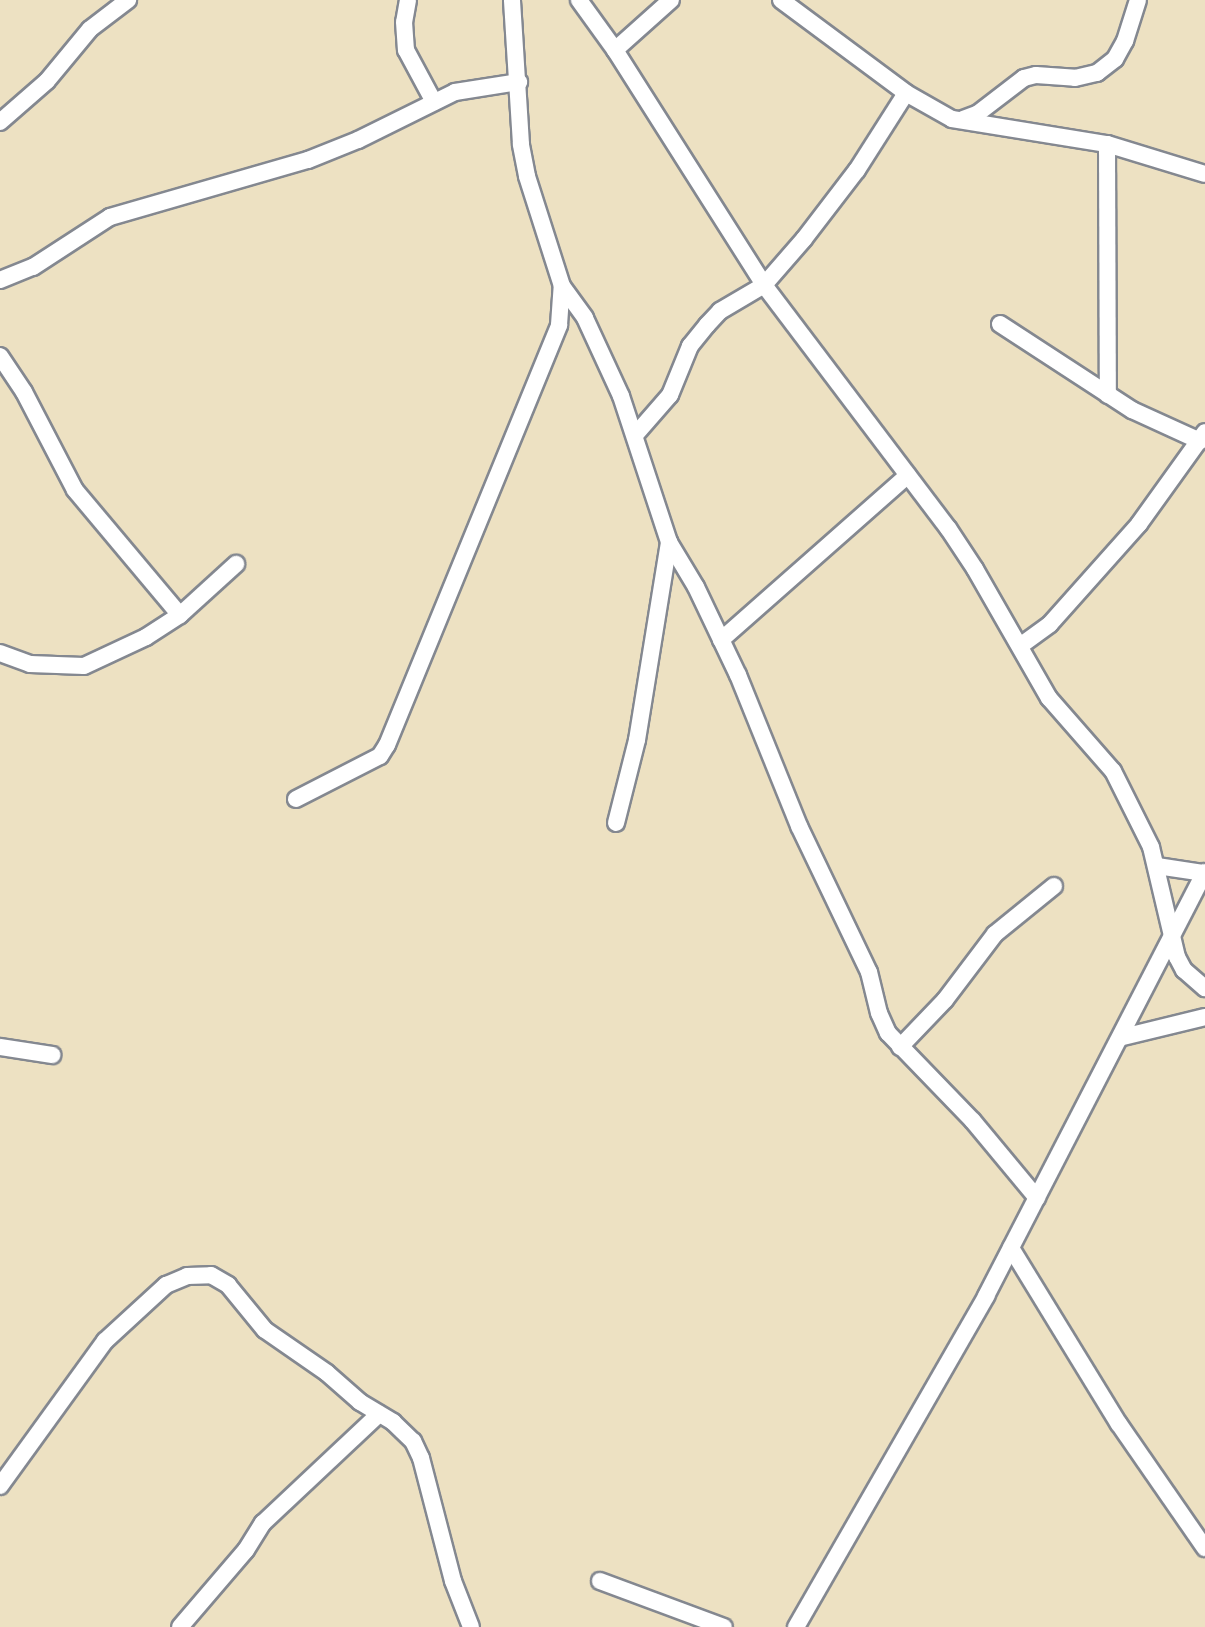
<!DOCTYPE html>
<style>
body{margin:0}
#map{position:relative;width:1205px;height:1627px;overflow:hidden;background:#ede1c2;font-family:"Balsamiq Sans",sans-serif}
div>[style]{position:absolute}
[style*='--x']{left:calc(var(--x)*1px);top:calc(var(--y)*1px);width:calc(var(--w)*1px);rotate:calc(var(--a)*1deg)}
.roads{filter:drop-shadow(2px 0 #848890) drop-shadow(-2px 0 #848890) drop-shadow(0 2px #848890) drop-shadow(0 -2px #848890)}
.street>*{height:16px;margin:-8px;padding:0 8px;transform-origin:8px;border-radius:8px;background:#fff}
span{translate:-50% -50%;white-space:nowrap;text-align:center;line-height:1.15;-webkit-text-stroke:5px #f7f3e8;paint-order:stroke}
</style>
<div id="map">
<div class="roads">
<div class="street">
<i style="--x:408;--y:0;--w:22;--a:100"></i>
<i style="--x:404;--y:22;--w:28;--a:86"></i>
<i style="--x:406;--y:50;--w:59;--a:61.7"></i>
<i style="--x:579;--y:0;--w:62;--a:54.2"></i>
<i style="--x:615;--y:50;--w:278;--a:57.6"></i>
<i style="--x:764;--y:285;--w:305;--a:52.9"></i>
<i style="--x:948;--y:528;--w:49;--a:56.6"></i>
<i style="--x:975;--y:569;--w:149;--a:60.2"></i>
<i style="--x:1049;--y:698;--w:97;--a:48.8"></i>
<i style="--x:1113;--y:771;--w:85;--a:63.4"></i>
<i style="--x:1151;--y:847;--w:113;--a:76.7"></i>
<i style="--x:1177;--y:957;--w:15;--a:62"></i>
<i style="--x:1184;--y:970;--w:28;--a:41"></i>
<i style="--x:781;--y:0;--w:156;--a:36.6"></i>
<i style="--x:906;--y:93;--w:53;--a:29.5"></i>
<i style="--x:952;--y:119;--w:157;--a:9.2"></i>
<i style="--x:1107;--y:144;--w:102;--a:17"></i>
<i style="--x:615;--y:50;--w:75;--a:-41.8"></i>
<i style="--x:963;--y:119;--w:15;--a:-20"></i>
<i style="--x:977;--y:114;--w:59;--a:-37.5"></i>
<i style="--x:1024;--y:78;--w:12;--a:-14"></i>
<i style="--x:1036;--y:75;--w:39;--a:4"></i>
<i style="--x:1075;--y:78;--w:23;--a:-13"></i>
<i style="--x:1097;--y:73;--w:23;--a:-38"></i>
<i style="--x:1115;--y:59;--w:21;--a:-61"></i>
<i style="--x:1125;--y:41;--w:43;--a:-72.4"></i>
<i style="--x:0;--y:122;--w:62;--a:-41.1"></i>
<i style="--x:47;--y:81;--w:67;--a:-50.4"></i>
<i style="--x:90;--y:29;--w:48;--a:-37.3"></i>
<i style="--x:1107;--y:144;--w:251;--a:89.8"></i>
<i style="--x:0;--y:280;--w:35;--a:-22"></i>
<i style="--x:33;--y:267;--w:92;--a:-33"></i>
<i style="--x:110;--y:217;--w:206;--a:-16.1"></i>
<i style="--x:308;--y:160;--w:54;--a:-21.8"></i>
<i style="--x:358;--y:140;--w:108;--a:-26.3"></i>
<i style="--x:455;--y:92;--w:65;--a:-8.9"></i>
<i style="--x:562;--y:286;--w:39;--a:54"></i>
<i style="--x:585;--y:318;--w:86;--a:65.2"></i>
<i style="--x:621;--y:396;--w:154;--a:71.8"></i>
<i style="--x:669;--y:542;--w:52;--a:59"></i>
<i style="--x:696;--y:587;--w:98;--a:64.5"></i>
<i style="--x:738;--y:675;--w:163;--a:68"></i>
<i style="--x:799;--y:826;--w:162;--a:64.4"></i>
<i style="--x:869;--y:972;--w:42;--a:76.3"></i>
<i style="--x:879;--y:1013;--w:22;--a:66"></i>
<i style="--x:888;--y:1033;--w:122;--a:46"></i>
<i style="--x:973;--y:1121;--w:100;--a:50.3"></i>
<i style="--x:1000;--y:324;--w:158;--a:33.1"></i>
<i style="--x:1132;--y:410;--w:75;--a:24.5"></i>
<i style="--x:0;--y:356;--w:43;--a:56.3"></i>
<i style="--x:24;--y:392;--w:110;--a:62.5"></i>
<i style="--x:75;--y:490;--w:163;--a:50"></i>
<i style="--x:636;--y:434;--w:52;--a:-48.9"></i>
<i style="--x:670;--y:395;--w:53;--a:-67.8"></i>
<i style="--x:690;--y:346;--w:27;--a:-51"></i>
<i style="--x:707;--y:325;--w:19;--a:-47"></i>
<i style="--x:720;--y:311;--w:51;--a:-30.6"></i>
<i style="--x:764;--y:285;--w:61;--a:-49"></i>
<i style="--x:804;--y:239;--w:87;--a:-52.5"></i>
<i style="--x:857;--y:170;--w:91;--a:-57.5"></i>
<i style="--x:721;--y:640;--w:249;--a:-41.4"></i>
<i style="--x:1020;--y:646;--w:37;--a:-36"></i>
<i style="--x:1050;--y:624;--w:134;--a:-48.3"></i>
<i style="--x:1139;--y:524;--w:113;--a:-54.3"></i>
<i style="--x:0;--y:653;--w:32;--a:20"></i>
<i style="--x:30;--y:664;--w:54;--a:2.1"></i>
<i style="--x:84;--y:666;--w:68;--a:-25.1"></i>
<i style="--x:146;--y:637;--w:40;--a:-32.9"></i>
<i style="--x:180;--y:615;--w:76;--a:-42.3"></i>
<i style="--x:296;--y:799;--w:94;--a:-27.1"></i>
<i style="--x:380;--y:756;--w:13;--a:-58"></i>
<i style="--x:387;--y:745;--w:454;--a:-67.7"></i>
<i style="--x:559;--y:325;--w:39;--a:-86"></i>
<i style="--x:562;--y:286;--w:115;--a:-107.7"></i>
<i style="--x:527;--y:176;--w:33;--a:-101"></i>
<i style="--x:521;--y:144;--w:144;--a:-93.6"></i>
<i style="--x:616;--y:823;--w:86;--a:-75.8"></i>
<i style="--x:637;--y:740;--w:201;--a:-80.8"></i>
<i style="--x:1157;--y:866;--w:48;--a:8.5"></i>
<i style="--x:1123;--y:1037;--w:84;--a:-13.7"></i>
<i style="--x:0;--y:1047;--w:53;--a:8.7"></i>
<i style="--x:900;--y:1047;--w:65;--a:-46.2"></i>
<i style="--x:945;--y:1000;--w:83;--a:-52.9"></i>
<i style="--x:995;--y:934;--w:76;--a:-39.1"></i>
<i style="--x:1011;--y:1248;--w:206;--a:58.5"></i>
<i style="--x:1119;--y:1424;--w:151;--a:55.3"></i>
<i style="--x:0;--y:1486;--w:179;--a:-54.1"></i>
<i style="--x:105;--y:1341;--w:83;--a:-42.6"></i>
<i style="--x:166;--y:1285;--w:23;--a:-23"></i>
<i style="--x:187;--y:1276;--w:24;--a:-2"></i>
<i style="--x:211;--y:1275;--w:20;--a:30"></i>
<i style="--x:228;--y:1285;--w:58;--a:50.6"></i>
<i style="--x:265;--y:1330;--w:75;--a:34.7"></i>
<i style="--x:327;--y:1373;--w:44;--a:41.3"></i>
<i style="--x:360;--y:1402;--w:39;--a:31"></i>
<i style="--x:393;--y:1422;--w:28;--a:44"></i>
<i style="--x:413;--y:1441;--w:19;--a:65"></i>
<i style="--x:421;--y:1458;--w:127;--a:75.4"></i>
<i style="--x:453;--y:1581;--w:49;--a:68.6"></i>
<i style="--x:600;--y:1581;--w:132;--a:20.4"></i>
<i style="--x:180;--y:1627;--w:101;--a:-49.4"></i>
<i style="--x:246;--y:1550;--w:32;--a:-58"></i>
<i style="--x:263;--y:1523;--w:159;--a:-43.2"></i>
<i style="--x:796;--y:1627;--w:382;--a:-60.1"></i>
<i style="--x:986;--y:1296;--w:477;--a:-62.7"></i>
</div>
</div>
</div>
